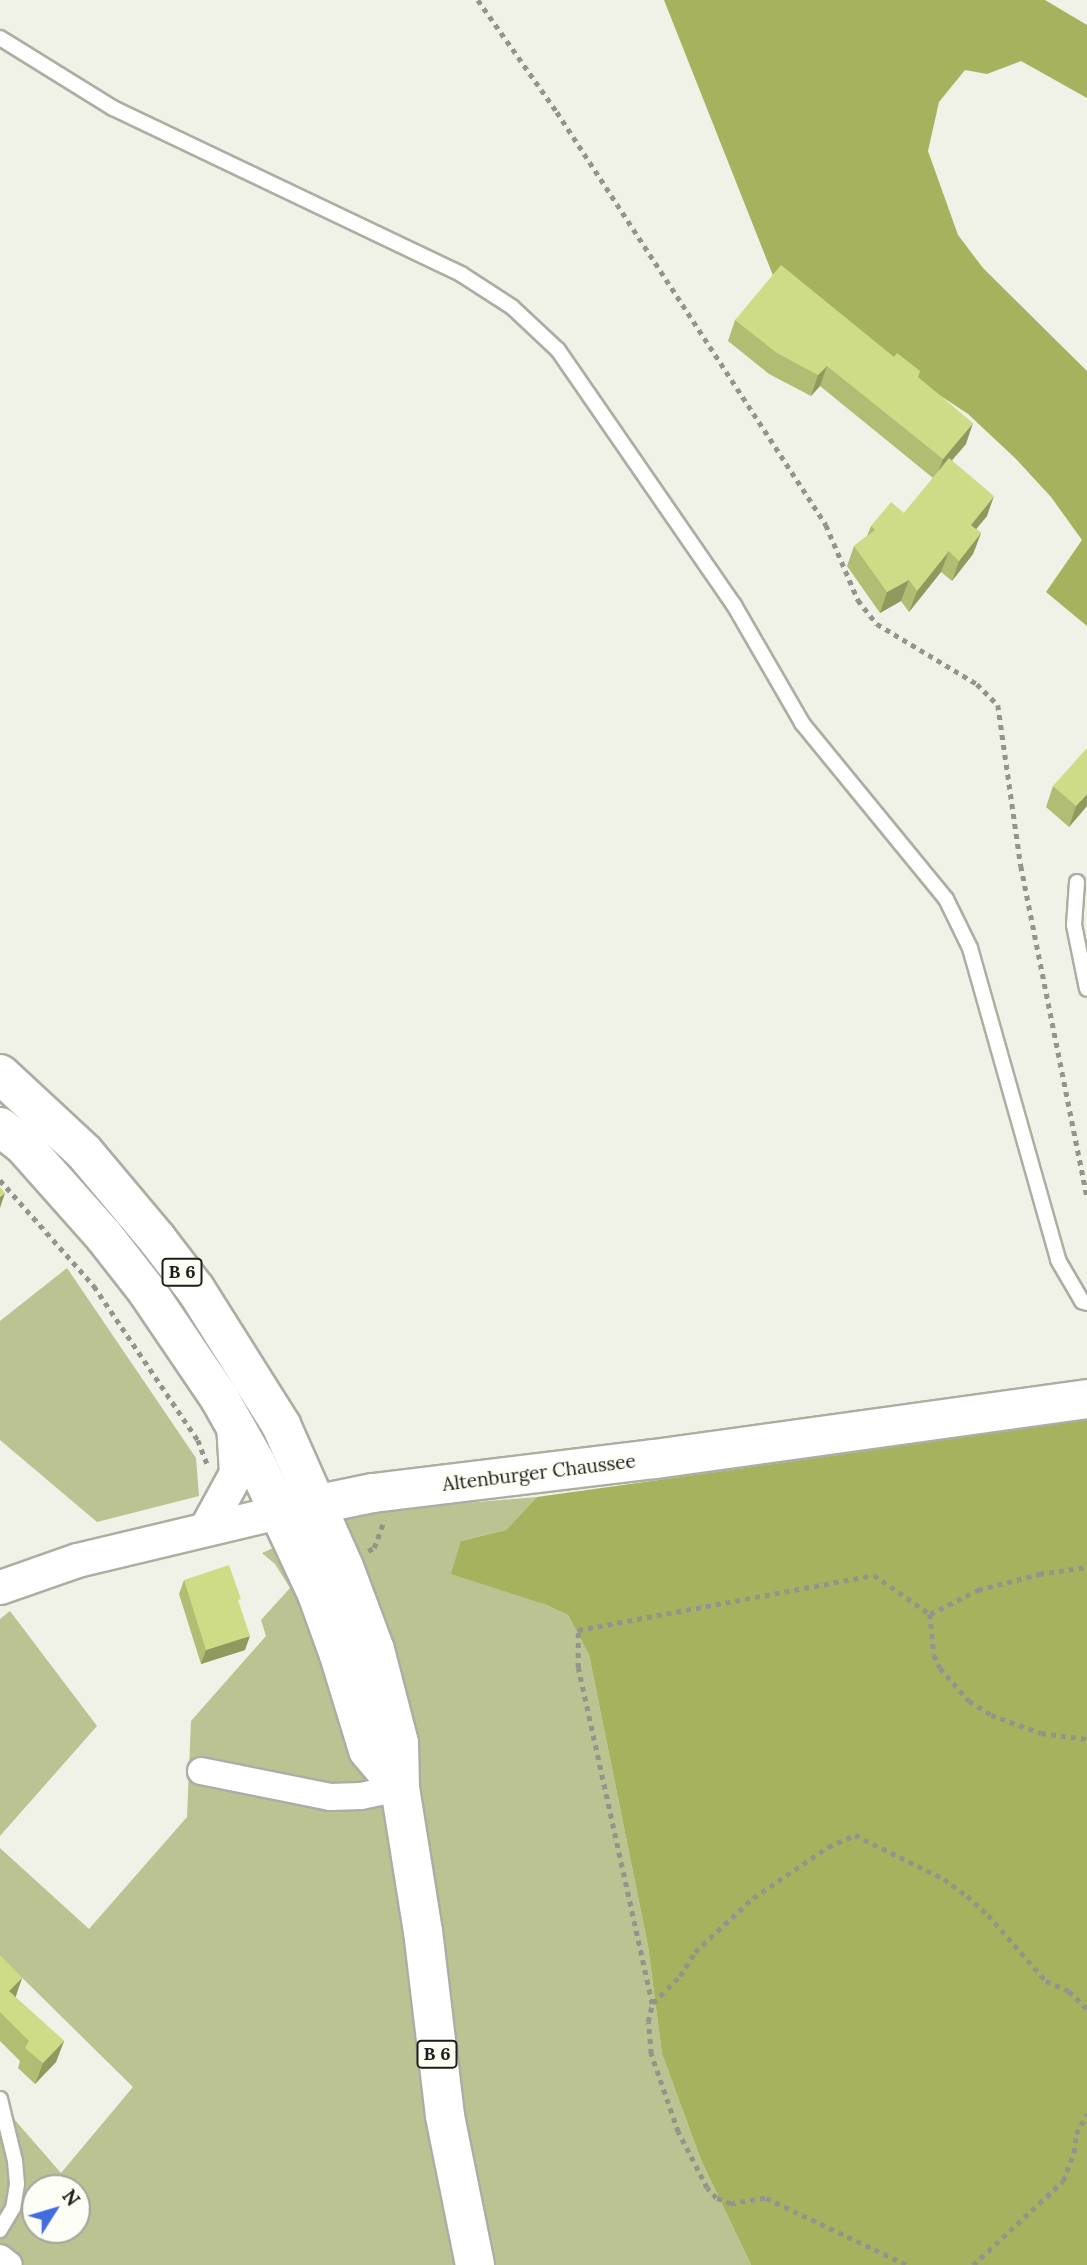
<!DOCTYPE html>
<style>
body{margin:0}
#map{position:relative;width:1087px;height:2265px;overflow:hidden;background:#f0f2e7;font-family:Lora,serif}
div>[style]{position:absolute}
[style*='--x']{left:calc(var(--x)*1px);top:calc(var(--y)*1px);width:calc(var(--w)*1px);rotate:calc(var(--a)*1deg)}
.green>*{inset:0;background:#bac391}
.forest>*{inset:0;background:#a7b25e}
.path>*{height:4.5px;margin-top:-2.25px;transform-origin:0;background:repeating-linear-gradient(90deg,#93948c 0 5px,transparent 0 10px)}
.roads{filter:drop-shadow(2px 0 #acaea3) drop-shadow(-2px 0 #acaea3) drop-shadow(0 2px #acaea3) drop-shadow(0 -2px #acaea3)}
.service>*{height:14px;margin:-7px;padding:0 7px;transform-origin:7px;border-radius:7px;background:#fff}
.minor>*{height:26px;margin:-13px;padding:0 13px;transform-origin:13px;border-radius:13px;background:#fff}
.tertiary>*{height:33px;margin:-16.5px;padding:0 16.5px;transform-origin:16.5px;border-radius:16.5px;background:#fff}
.secondary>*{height:38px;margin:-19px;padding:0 19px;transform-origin:19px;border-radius:19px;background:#fff}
.primary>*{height:38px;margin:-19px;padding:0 19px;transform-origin:19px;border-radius:19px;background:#fff}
.wall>*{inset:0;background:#b2bd74}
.shaded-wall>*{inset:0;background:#919a5e}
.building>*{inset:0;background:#cfdc87}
span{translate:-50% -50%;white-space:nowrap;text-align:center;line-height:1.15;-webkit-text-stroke:6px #fdfff6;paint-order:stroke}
.shield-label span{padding:2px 5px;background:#fdfff6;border:2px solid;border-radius:5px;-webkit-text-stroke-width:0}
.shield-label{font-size:18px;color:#1d1e1a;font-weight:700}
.street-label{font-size:19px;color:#1d1e1a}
.north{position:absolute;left:21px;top:2174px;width:70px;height:70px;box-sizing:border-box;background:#fdfff6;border:2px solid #a3a59e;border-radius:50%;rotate:53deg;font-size:19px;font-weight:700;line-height:28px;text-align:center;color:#1d1e1a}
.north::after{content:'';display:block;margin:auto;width:24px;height:32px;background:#436ddf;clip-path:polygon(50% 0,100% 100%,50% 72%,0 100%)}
</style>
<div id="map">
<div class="green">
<i style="clip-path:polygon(67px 1268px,196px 1458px,199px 1496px,97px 1522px,0 1440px,0 1321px)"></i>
<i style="clip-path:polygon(evenodd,537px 1497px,506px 1530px,461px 1541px,544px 1604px,568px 1615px,589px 1655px,648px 1946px,662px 2054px,701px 2160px,751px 2265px,24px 2265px,0 2246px,0 2103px,61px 2173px,133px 2087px,0 1956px,0 1848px,89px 1929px,187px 1817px,191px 1721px,266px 1636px,261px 1620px,290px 1588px,275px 1564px,262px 1553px,356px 1512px,537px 1497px,35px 2188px,77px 2188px,77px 2230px,35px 2230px,35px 2188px)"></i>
<i style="clip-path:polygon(10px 1611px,97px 1726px,0 1836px,0 1619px)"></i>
</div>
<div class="forest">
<i style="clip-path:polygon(664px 0,1045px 0,1087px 25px,1087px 98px,1021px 61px,987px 74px,965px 70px,939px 102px,928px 151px,958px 235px,983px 268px,1087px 371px,1087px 626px,1046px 592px,1082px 540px,1051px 497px,1015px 458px,968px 414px,778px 288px)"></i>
<i style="clip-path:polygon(1087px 1420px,1087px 2265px,751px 2265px,701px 2160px,662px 2054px,648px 1946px,589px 1655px,568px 1615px,544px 1604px,451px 1574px,461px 1541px,506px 1530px,537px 1497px)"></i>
</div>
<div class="path">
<i style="--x:478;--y:0;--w:137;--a:54.8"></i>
<i style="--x:557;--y:112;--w:493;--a:56.9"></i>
<i style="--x:826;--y:525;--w:82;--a:66.9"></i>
<i style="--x:858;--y:600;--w:31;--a:52"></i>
<i style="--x:877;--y:624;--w:117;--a:31"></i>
<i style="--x:977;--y:684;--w:30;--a:45"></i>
<i style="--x:998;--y:705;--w:163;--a:81.9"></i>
<i style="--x:1021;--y:866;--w:337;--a:78.7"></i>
<i style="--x:0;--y:1180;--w:142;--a:48.4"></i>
<i style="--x:94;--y:1286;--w:186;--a:56"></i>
<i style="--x:198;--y:1440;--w:26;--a:69"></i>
<i style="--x:368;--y:1551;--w:7;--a:-27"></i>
<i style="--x:374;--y:1548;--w:30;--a:-70"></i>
<i style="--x:930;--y:1614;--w:41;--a:84.4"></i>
<i style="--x:934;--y:1655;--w:14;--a:65"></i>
<i style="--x:940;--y:1668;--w:44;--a:48.7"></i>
<i style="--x:969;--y:1701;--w:26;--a:32"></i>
<i style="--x:991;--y:1715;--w:53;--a:19.8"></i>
<i style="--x:1041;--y:1733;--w:46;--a:7.4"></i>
<i style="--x:653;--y:2003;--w:38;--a:-45"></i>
<i style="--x:680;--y:1976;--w:28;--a:-58"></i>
<i style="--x:695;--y:1952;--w:79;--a:-43"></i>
<i style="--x:753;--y:1898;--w:91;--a:-34.2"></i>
<i style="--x:828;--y:1847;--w:30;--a:-24"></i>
<i style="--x:855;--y:1835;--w:99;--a:26.3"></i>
<i style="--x:944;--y:1879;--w:29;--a:36"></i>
<i style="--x:967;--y:1896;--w:28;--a:42"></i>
<i style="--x:988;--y:1915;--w:88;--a:48.7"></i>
<i style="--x:1046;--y:1981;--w:25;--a:23"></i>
<i style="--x:1069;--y:1991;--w:25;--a:45"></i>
<i style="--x:906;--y:2265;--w:156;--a:-154.6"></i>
<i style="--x:765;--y:2198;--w:35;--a:170"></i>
<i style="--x:731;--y:2204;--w:16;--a:-158"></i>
<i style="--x:716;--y:2198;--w:13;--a:-132"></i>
<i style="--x:707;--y:2188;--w:63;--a:-117.4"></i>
<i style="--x:678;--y:2132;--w:83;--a:-109.1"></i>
<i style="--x:651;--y:2054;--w:32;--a:-95"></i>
<i style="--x:648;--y:2022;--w:18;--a:-77"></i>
<i style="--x:652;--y:2004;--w:344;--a:-102.4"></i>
<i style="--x:578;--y:1668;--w:38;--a:-90"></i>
<i style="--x:578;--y:1630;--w:301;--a:-10.5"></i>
<i style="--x:874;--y:1575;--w:68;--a:34.9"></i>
<i style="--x:930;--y:1614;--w:54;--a:-26.6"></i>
<i style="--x:978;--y:1590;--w:63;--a:-14.7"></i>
<i style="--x:1039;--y:1574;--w:49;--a:-8.3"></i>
<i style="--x:973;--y:2265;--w:123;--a:-43"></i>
<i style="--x:1063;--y:2181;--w:30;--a:-69"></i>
<i style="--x:1074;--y:2153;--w:19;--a:-84"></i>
<i style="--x:1076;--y:2134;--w:23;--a:-61"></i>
</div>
<div class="roads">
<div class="service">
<i style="--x:0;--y:38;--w:133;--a:31.8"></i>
<i style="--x:113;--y:108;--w:386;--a:25.5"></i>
<i style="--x:461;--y:274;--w:61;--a:32.9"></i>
<i style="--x:512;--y:307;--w:63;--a:43.1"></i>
<i style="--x:558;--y:350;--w:310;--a:55.4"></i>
<i style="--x:734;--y:605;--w:136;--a:60"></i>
<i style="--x:802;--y:723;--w:227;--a:50.7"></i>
<i style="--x:946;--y:899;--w:55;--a:63.9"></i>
<i style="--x:970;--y:948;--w:324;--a:74.2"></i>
<i style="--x:1058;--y:1260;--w:48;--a:59.7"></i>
<i style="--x:1082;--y:1301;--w:5;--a:22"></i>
<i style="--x:1077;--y:882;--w:43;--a:94"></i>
<i style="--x:1074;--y:925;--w:65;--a:78.5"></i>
<i style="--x:0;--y:2099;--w:64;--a:76.4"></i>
<i style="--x:15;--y:2161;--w:23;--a:85"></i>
<i style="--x:17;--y:2184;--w:24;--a:99"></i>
<i style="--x:13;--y:2208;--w:26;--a:121"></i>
</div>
<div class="minor">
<i style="--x:201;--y:1771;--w:132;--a:11.4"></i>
<i style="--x:330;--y:1797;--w:31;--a:-2"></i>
<i style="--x:361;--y:1796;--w:40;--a:-12"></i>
<i style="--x:0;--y:2258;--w:11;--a:38"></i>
</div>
<div class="tertiary">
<i style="--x:206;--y:1528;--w:63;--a:-61.4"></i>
<i style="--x:236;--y:1473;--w:50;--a:-93.4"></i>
<i style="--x:0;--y:1587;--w:82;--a:-19.3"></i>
<i style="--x:77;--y:1560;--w:208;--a:-13.4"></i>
</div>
<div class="secondary">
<i style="--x:285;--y:1511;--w:90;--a:-11.6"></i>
<i style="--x:373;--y:1493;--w:284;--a:-6.9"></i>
<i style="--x:655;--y:1459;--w:436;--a:-7.9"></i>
</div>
<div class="primary">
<i style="--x:0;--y:1074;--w:115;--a:42.9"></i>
<i style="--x:84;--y:1152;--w:114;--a:50"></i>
<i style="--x:157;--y:1239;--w:64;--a:52.6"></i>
<i style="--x:196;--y:1290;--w:160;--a:57.8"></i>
<i style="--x:281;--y:1425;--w:155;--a:66.1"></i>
<i style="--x:344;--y:1567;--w:89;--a:69.5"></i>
<i style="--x:375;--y:1650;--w:96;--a:75.5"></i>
<i style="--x:399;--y:1743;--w:45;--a:88.7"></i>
<i style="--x:400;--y:1788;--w:145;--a:80.9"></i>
<i style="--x:423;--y:1931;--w:186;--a:83.2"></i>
<i style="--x:445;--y:2116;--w:152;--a:78.6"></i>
<i style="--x:0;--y:1127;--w:31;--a:38"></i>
<i style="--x:24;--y:1146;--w:120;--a:48.4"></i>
<i style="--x:104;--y:1236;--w:70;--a:52"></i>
<i style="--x:147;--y:1291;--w:130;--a:55.9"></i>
<i style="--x:220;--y:1399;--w:73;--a:60.6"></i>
<i style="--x:256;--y:1463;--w:145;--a:65"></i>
<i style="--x:317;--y:1594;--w:65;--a:70.2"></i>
<i style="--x:339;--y:1655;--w:99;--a:73"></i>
<i style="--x:368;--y:1750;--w:50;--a:49.9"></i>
</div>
</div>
<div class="wall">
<i style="clip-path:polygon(735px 320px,894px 357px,918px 377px,966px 444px,952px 460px,987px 516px,976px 529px,981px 533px,973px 554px,952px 581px,941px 572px,909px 612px,901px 601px,880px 613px,847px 566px,854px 546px,867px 536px,871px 526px,904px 513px,933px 478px,820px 386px,811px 396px,769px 374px,728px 341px)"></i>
<i style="clip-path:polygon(1053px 786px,1087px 806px,1069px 827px,1046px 807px)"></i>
<i style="clip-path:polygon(184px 1580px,239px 1605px,245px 1650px,201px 1664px,179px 1594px)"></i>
<i style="clip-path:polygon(0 1956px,22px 1978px,15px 1997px,64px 2041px,56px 2062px,35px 2084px,18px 2068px,20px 2061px,0 2041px)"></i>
</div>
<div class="shaded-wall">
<i style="clip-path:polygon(827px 366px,820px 386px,811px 396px,818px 375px)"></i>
<i style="clip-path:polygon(973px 423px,966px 444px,935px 480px,943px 459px)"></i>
<i style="clip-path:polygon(994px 496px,987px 516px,963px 545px,971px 525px)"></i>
<i style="clip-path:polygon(981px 533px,973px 554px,952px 581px,959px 561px)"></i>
<i style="clip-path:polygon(949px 551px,941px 572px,909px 612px,917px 591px)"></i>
<i style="clip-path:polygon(909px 580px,901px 601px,880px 613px,887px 592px)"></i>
<i style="clip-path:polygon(1087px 794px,1087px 806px,1069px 827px,1076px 806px)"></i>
<i style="clip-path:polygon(5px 1193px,0 1208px,0 1197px)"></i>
<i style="clip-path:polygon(250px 1636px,245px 1650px,201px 1664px,206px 1650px)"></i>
<i style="clip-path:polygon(22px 1978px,15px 1999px,9px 1991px)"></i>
<i style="clip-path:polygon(64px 2041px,56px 2062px,35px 2084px,43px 2063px)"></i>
</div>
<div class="building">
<i style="clip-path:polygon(781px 265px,894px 357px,897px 353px,920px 371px,918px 377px,973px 423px,943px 459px,827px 366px,818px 375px,777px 353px,735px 320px)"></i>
<i style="clip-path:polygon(949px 458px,994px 496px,971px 525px,981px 533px,959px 561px,949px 551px,917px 591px,909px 580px,887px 592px,854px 546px,875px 530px,871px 526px,891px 502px,904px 513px)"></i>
<i style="clip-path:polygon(1087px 748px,1087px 794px,1076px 806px,1053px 786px)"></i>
<i style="clip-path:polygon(0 1187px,5px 1193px,0 1197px)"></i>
<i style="clip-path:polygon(229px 1565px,241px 1599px,238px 1600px,250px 1636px,206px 1650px,184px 1580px)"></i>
<i style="clip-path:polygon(0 1956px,1px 1956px,22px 1978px,9px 1991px,64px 2041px,43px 2063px,25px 2048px,29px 2041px,0 2012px)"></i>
</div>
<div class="shield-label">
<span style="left:182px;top:1272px">B 6</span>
<span style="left:437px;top:2054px">B 6</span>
</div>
<div class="street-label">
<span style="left:539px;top:1473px;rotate:-7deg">Altenburger Chaussee</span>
</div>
<div class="north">N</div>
</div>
